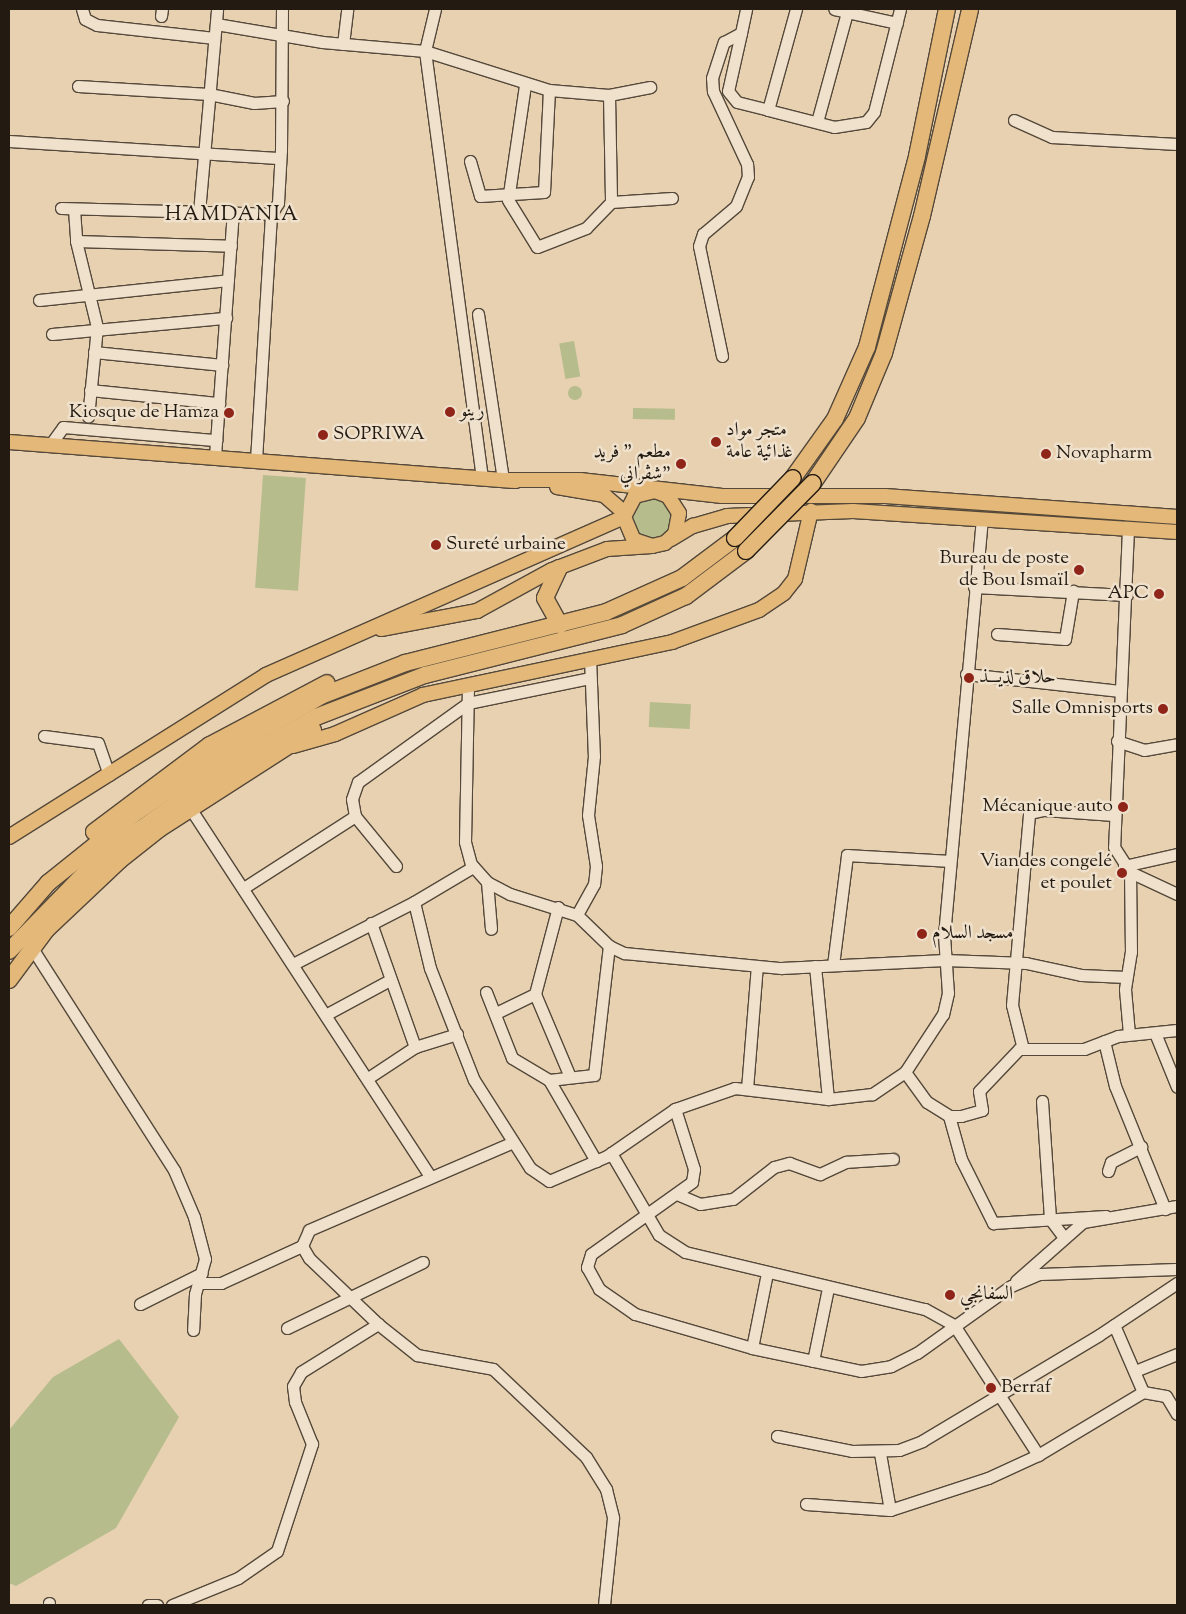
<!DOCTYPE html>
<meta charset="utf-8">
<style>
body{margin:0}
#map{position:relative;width:1186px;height:1614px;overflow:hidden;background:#e7d1b1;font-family:"Sorts Mill Goudy",Amiri,serif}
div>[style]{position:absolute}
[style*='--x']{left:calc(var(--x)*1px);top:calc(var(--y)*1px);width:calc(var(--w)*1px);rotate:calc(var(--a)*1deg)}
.green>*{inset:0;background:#b6bc8b;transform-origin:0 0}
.round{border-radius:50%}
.roads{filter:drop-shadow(1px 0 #54483a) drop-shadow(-1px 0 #54483a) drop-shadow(0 1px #54483a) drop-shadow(0 -1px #54483a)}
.minor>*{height:11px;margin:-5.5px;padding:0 5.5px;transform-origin:5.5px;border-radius:5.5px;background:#efe1cc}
.major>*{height:14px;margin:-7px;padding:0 7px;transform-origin:7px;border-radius:7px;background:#e4b878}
.highway>*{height:16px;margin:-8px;padding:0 8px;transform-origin:8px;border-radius:8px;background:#e4b878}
.bridges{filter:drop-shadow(1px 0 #231b12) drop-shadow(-1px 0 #231b12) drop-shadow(0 1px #231b12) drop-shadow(0 -1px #231b12)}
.highway-bridge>*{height:16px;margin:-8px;padding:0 8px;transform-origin:8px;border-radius:8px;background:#e4b878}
.dots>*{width:14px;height:14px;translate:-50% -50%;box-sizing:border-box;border:2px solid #efe1cc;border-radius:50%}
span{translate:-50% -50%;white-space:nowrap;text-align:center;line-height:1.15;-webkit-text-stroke:5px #efe1cc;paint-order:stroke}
.poi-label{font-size:19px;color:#231b12}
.left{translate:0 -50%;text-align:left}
.right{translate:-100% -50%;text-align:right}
.quarter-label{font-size:21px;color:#231b12;letter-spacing:1px}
.frame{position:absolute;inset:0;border:10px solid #231b12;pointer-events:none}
</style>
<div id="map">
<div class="green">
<i style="left:574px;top:341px;width:36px;height:15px;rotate:80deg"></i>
<i class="round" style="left:568px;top:386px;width:14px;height:14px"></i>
<i style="left:633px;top:408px;width:42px;height:11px;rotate:1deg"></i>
<i style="left:263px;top:475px;width:43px;height:113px;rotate:4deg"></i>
<i class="round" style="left:632px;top:499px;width:40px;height:40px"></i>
<i style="left:650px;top:702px;width:41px;height:25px;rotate:3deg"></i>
<i style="clip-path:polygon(119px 1339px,179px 1417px,116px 1528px,16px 1586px,9px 1583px,9px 1430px,53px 1377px)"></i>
</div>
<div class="roads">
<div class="minor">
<i style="--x:82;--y:9;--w:10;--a:73"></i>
<i style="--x:85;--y:19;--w:13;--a:27"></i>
<i style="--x:97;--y:25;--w:118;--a:6.3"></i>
<i style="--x:435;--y:9;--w:43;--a:103.4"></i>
<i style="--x:425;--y:51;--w:130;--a:17.5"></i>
<i style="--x:549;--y:90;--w:60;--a:4.8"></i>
<i style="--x:609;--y:95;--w:42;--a:-11"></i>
<i style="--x:847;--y:12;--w:51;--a:12.4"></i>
<i style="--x:161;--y:16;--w:7;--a:-82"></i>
<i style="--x:216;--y:24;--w:108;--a:9.6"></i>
<i style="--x:322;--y:42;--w:103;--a:5"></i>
<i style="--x:425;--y:51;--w:431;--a:82.4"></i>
<i style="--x:741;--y:33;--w:59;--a:102.6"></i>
<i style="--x:728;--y:91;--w:14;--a:51"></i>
<i style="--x:737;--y:102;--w:32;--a:14"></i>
<i style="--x:768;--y:110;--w:105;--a:-74.5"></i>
<i style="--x:343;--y:44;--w:35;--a:-83"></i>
<i style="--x:525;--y:85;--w:116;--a:98.4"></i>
<i style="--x:508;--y:200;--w:55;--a:58.3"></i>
<i style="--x:537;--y:247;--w:53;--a:-21.2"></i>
<i style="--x:586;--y:228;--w:36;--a:-46"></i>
<i style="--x:611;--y:202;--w:61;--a:-3.8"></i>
<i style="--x:78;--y:86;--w:131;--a:3.5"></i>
<i style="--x:209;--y:94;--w:46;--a:11.3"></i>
<i style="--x:254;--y:103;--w:29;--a:-4"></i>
<i style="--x:609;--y:95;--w:107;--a:88.9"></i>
<i style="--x:768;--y:110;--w:68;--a:14.4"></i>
<i style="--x:834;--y:127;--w:32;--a:-9"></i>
<i style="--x:866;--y:122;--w:13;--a:-51"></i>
<i style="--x:874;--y:112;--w:106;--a:-75.8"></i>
<i style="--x:1014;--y:120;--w:42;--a:24.1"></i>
<i style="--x:1052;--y:137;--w:125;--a:3.2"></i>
<i style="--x:817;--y:122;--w:114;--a:-74.7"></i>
<i style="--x:847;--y:12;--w:13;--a:-167"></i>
<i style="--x:9;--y:141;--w:269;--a:3.6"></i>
<i style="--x:470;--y:161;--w:36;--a:74"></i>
<i style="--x:480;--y:196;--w:64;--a:-3.6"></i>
<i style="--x:544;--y:192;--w:102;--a:-87.2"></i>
<i style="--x:61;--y:208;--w:210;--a:1.6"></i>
<i style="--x:74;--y:209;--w:32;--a:86"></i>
<i style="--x:76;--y:241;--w:89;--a:76.3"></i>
<i style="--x:97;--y:327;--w:90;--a:95.7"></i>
<i style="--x:199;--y:212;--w:204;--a:-84.9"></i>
<i style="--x:76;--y:241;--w:155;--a:1.8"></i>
<i style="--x:39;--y:300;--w:190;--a:-6"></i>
<i style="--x:478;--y:314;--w:168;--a:81.4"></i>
<i style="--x:52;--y:334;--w:175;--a:-5.3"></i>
<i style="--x:94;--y:352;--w:129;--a:5.8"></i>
<i style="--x:722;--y:356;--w:112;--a:-101.8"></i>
<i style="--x:699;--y:246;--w:13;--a:-72"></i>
<i style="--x:703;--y:234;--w:43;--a:-40.3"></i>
<i style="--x:736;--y:206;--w:31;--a:-68"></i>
<i style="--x:748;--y:177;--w:13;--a:-94"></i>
<i style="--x:747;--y:164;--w:81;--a:-115"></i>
<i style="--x:713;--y:91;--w:13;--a:-94"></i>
<i style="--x:712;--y:78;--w:38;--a:-72"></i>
<i style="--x:724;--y:42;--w:19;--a:-28"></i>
<i style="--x:741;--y:33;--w:25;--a:-78"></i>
<i style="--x:90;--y:390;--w:130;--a:5.8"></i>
<i style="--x:50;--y:445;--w:22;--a:-54"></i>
<i style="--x:63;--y:427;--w:154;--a:4.9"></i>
<i style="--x:215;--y:456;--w:244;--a:-85.8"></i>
<i style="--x:256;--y:460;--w:246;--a:-86.5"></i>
<i style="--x:271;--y:214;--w:13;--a:-58"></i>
<i style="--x:278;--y:203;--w:53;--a:-86.8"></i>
<i style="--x:281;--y:150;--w:141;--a:-89.6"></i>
<i style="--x:982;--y:518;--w:419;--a:95.2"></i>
<i style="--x:944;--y:935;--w:58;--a:86.1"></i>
<i style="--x:948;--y:993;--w:22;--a:103"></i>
<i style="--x:943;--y:1014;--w:69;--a:123.2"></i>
<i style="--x:905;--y:1072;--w:40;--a:146"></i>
<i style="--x:872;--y:1094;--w:44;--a:173.5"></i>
<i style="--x:828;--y:1099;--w:94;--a:-173.3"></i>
<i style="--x:735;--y:1088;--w:64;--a:160.7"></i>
<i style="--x:675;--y:1109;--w:63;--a:72.4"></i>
<i style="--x:694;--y:1169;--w:13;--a:99"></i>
<i style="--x:692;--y:1182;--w:124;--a:144.5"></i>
<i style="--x:591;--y:1254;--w:14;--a:107"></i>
<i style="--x:587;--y:1267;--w:25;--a:61"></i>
<i style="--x:599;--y:1289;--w:44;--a:34.8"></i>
<i style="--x:635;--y:1314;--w:122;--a:16.2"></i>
<i style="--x:752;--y:1348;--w:111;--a:11.9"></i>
<i style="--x:861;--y:1371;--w:30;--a:-9"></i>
<i style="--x:891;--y:1366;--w:29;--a:-27"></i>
<i style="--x:917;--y:1353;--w:115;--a:-35.5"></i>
<i style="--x:1011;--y:1286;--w:30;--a:-23"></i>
<i style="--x:1039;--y:1274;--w:138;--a:-2.1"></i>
<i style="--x:1128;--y:529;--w:318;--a:92.5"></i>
<i style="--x:1114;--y:847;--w:30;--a:57"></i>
<i style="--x:1130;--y:872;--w:52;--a:25.1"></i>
<i style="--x:974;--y:587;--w:153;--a:3"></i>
<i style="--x:997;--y:634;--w:68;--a:4.2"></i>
<i style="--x:1065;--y:639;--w:49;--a:-80.5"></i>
<i style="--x:590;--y:658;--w:98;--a:87.7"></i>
<i style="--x:594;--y:756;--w:59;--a:95.8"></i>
<i style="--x:588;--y:815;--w:52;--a:81.1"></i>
<i style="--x:596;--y:866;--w:18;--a:96"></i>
<i style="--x:594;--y:884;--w:35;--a:119"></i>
<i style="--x:577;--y:915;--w:45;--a:44.1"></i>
<i style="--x:609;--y:946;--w:17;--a:25"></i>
<i style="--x:624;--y:953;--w:158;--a:5.5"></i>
<i style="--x:781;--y:968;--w:164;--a:-2.8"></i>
<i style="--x:945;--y:960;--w:81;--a:2.1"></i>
<i style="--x:1026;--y:963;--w:56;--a:12.3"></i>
<i style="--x:1081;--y:975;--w:45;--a:2.5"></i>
<i style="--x:966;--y:674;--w:155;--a:6.3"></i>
<i style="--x:468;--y:686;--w:156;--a:91.1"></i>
<i style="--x:465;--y:842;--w:23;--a:75"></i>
<i style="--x:471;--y:864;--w:24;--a:48"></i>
<i style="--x:487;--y:882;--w:26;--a:28"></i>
<i style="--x:510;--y:894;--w:70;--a:17.4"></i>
<i style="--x:44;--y:736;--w:54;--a:7.4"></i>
<i style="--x:98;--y:743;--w:34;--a:71"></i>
<i style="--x:1117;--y:741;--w:28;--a:18"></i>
<i style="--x:1144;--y:750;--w:34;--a:-10"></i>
<i style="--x:190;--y:808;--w:438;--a:56.9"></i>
<i style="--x:396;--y:866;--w:65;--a:-129.4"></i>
<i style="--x:355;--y:816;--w:17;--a:-100"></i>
<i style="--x:352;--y:799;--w:18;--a:-71"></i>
<i style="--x:358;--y:782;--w:135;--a:-35.7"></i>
<i style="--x:468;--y:703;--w:125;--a:-11.6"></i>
<i style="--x:1124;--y:866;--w:54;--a:-12.8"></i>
<i style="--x:487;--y:882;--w:47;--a:85.1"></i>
<i style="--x:245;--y:887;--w:131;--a:-32.8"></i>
<i style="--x:414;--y:902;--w:69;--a:-30.7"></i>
<i style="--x:558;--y:907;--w:90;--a:104.8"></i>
<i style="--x:535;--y:994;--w:90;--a:67.1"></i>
<i style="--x:371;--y:923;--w:132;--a:70.5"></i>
<i style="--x:32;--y:948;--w:264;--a:57.4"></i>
<i style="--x:174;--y:1170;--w:51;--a:66.9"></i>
<i style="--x:194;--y:1217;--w:43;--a:75.3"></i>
<i style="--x:205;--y:1259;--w:36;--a:106"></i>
<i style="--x:195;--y:1294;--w:36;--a:93"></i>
<i style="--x:295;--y:963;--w:134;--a:-27.1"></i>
<i style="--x:414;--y:902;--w:68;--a:76.4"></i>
<i style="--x:430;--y:968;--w:120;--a:68.6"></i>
<i style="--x:474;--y:1080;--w:104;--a:57.5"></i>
<i style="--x:530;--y:1168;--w:23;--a:34"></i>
<i style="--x:549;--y:1181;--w:63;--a:-23.3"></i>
<i style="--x:607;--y:1156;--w:83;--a:-34.7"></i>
<i style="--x:833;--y:965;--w:111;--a:-82.7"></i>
<i style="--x:847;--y:855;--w:103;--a:3.3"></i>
<i style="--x:815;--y:966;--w:134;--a:84.4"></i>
<i style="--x:486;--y:992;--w:71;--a:68.5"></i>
<i style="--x:512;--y:1058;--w:43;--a:30.7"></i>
<i style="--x:549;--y:1080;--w:94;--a:59.9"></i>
<i style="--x:496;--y:1013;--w:43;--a:-26"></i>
<i style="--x:327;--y:1014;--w:72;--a:-28.4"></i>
<i style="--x:1155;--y:1033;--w:58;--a:67.8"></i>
<i style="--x:1129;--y:1034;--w:45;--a:-95.1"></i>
<i style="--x:1125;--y:989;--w:37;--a:-81"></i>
<i style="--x:1131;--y:952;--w:80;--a:-90.7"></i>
<i style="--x:1104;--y:1041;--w:46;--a:76.3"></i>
<i style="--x:1115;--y:1086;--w:133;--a:67.9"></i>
<i style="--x:1023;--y:1049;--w:45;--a:-104"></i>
<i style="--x:1012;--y:1005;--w:193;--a:-84.9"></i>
<i style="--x:1029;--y:813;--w:14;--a:-12"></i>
<i style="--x:1043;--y:810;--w:72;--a:4"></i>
<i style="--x:905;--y:1072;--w:37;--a:54"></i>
<i style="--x:927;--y:1102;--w:26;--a:32"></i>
<i style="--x:949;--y:1116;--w:12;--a:0"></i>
<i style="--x:961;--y:1116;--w:22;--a:-16"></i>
<i style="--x:982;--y:1110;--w:19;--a:-99"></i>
<i style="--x:979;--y:1091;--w:58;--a:-46.4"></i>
<i style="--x:1019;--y:1049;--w:65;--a:0"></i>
<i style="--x:1084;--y:1049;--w:36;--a:-21"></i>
<i style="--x:1118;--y:1036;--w:59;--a:-5.8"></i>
<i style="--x:368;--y:1078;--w:56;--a:-33.4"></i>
<i style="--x:415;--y:1047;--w:44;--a:-17.2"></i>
<i style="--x:549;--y:1080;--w:45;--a:-6.3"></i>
<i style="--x:594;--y:1075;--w:130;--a:-83.4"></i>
<i style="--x:747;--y:1089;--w:123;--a:-85.4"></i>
<i style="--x:1042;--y:1101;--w:118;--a:86.1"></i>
<i style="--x:1050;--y:1219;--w:21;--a:53"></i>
<i style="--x:949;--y:1116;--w:45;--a:74.4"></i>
<i style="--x:961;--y:1159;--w:72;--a:63.4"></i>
<i style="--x:993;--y:1223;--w:113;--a:-3.5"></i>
<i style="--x:611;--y:1153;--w:95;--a:59.7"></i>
<i style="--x:659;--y:1235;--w:31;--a:33"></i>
<i style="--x:685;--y:1252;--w:247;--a:13.4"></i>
<i style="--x:925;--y:1309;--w:33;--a:29"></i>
<i style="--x:954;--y:1325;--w:155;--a:57.1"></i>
<i style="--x:1108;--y:1171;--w:9;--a:-72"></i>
<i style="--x:1111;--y:1162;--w:34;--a:-27"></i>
<i style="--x:679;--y:1195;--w:23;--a:23"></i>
<i style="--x:700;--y:1204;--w:33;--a:-9"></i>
<i style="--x:733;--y:1199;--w:52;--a:-38"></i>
<i style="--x:774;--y:1167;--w:16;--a:-15"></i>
<i style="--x:789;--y:1163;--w:33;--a:20"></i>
<i style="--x:820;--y:1174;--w:29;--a:-25"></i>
<i style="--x:846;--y:1162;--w:47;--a:-3.7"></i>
<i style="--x:1016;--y:1281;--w:89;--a:-41.4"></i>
<i style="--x:1083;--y:1222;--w:95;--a:-9.7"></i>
<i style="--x:199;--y:1283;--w:22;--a:0"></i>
<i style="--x:221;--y:1283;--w:89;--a:-24.6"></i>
<i style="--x:140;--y:1304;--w:69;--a:-26.6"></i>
<i style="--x:378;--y:1324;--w:50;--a:38.5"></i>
<i style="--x:417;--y:1355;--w:77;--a:10.4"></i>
<i style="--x:493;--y:1369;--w:128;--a:43.4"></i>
<i style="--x:586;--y:1457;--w:38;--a:58"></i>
<i style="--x:606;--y:1489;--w:30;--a:76"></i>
<i style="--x:613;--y:1518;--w:87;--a:95.9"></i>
<i style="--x:287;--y:1328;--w:151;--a:-25.9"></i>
<i style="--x:752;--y:1348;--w:76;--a:-78.7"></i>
<i style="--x:813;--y:1361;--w:75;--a:-78.4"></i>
<i style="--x:1135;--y:1371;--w:45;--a:-22"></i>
<i style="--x:1143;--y:1392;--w:23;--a:10"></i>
<i style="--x:1166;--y:1396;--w:21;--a:59"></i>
<i style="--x:777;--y:1436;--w:76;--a:11.3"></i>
<i style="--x:852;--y:1451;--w:47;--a:-1.2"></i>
<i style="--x:899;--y:1450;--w:25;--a:-21"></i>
<i style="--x:922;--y:1441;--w:206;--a:-30.9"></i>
<i style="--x:1099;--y:1335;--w:94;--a:-33.7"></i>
<i style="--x:806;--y:1504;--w:84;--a:4.1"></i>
<i style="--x:890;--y:1510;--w:58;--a:-100"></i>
<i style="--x:890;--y:1510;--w:103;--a:-18.1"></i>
<i style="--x:988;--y:1478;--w:55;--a:-24.7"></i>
<i style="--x:1038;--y:1455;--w:122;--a:-31"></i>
<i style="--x:1143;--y:1392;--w:73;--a:-113.4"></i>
<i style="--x:49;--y:1603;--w:2;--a:90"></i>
<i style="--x:148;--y:1605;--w:9;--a:0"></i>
<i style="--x:172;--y:1605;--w:71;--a:-22.2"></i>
<i style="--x:238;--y:1578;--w:47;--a:-34.7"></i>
<i style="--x:277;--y:1551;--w:113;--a:-71.9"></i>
<i style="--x:312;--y:1444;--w:45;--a:-112"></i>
<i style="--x:295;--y:1402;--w:16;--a:-97"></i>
<i style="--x:293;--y:1386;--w:16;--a:-60"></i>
<i style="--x:301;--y:1372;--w:91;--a:-31.9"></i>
<i style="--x:378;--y:1324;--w:95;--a:-136.3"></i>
<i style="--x:309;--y:1258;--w:14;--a:-120"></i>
<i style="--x:302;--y:1246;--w:17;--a:-66"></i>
<i style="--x:309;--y:1230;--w:222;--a:-23.3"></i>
</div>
<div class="major">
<i style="--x:9;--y:442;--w:508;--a:4.41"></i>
<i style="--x:507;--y:480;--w:73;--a:0"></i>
<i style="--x:580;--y:480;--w:143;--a:6.4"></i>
<i style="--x:722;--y:496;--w:163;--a:0"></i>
<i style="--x:885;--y:496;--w:293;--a:4.1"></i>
<i style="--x:557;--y:487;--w:48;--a:9.7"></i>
<i style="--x:604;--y:495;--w:28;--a:41"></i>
<i style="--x:671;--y:539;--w:26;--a:-31"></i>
<i style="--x:693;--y:526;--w:35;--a:-16"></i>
<i style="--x:727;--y:516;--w:126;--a:-2.3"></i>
<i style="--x:853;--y:511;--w:325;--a:3.7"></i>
<i style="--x:381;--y:629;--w:98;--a:-10.6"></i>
<i style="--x:477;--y:611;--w:85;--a:-28.7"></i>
<i style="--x:552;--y:570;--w:59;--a:-20.9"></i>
<i style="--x:607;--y:549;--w:45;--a:-3.8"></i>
<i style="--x:652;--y:546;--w:13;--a:-13"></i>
<i style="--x:665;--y:543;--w:13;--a:-42"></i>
<i style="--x:675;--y:534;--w:21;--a:-79"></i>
<i style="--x:679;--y:513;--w:20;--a:-123"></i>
<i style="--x:668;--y:496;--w:14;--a:-159"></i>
<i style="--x:655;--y:491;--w:21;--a:166"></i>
<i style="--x:635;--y:496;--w:24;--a:118"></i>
<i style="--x:624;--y:517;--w:25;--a:67"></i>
<i style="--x:634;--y:540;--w:19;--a:18"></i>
<i style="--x:293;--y:746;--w:44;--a:-15.9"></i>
<i style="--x:335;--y:734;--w:96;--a:-23.9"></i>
<i style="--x:423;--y:695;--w:255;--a:-12"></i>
<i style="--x:672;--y:642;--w:93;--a:-20.2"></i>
<i style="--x:759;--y:610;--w:30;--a:-34"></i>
<i style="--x:784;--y:593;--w:18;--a:-52"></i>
<i style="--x:795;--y:579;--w:70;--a:-76.8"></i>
<i style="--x:9;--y:837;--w:304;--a:-32.2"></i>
<i style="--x:266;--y:675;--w:391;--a:-23.8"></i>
</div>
<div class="highway">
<i style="--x:793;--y:478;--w:72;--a:-54.6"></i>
<i style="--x:835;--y:419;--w:79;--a:-66"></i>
<i style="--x:867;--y:347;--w:197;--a:-75.3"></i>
<i style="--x:917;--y:156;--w:150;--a:-78.5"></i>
<i style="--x:813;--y:483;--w:78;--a:-55.9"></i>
<i style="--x:857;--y:418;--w:70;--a:-67.4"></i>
<i style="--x:884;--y:353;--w:142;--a:-74.5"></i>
<i style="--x:922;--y:216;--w:212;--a:-76.9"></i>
<i style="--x:559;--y:568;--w:33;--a:115"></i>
<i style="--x:545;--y:598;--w:31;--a:61"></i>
<i style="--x:94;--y:832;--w:145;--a:-36.9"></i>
<i style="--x:210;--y:745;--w:132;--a:-27.9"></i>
<i style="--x:9;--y:928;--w:60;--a:-49.1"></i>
<i style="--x:48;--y:883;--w:115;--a:-38.7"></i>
<i style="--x:138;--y:811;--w:123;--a:-33.7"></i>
<i style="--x:240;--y:743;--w:94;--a:-30.1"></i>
<i style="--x:321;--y:696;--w:90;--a:-21.4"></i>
<i style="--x:405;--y:663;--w:207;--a:-14.2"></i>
<i style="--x:606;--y:612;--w:83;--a:-24.1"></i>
<i style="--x:682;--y:578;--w:66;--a:-37"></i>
<i style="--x:9;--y:951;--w:113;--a:-45.7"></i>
<i style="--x:88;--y:870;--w:53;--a:-38.8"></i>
<i style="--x:129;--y:837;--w:118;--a:-35"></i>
<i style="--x:226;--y:769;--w:104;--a:-30"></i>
<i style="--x:316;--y:717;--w:117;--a:-21.1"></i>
<i style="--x:425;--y:675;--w:203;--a:-14.2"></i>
<i style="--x:622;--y:625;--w:70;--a:-24.4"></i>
<i style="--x:686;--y:596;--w:75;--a:-36.9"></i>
<i style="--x:9;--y:980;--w:62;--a:-53.5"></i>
<i style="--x:46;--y:930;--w:102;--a:-43.4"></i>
<i style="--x:120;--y:860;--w:50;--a:-38.5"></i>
<i style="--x:159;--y:829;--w:183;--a:-32.7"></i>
</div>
</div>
<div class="bridges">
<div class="highway-bridge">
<i style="--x:735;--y:538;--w:83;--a:-46"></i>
<i style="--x:746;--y:551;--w:95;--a:-45.4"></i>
</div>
</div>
<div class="dots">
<i style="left:450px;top:412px;background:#8f2418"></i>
<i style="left:229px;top:413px;background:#8f2418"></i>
<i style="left:323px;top:435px;background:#8f2418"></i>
<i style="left:716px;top:442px;background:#8f2418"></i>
<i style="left:1046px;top:454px;background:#8f2418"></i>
<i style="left:681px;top:464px;background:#8f2418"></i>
<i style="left:436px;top:545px;background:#8f2418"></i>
<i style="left:1079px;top:570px;background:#8f2418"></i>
<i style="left:1159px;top:594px;background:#8f2418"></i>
<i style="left:969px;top:678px;background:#8f2418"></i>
<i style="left:1163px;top:709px;background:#8f2418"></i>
<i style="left:1123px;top:807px;background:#8f2418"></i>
<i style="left:1122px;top:873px;background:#8f2418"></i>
<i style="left:922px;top:934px;background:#8f2418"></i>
<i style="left:950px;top:1295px;background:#8f2418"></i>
<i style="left:991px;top:1388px;background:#8f2418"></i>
</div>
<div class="poi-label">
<span class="left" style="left:460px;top:412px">رينو</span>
<span class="right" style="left:219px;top:413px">Kiosque de Hamza</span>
<span class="left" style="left:726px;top:442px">متجر مواد<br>غذائية عامة</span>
<span class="left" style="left:333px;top:435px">SOPRIWA</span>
<span class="right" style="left:671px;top:464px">مطعم " فريد<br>شڨراني"</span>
<span class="left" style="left:1056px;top:454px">Novapharm</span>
<span class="left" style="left:446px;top:545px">Sureté urbaine</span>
<span class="right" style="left:1069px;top:570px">Bureau de poste<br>de Bou Ismaïl</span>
<span class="right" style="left:1149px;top:594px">APC</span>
<span class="left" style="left:979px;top:678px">حلاق لذيـــذ</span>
<span class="right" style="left:1153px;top:709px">Salle Omnisports</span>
<span class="right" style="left:1113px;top:807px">Mécanique auto</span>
<span class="right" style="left:1112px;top:873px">Viandes congelé<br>et poulet</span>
<span class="left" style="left:932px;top:934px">مسجد السلام</span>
<span class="left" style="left:960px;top:1295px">السفانجي</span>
<span class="left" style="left:1001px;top:1388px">Berraf</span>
</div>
<div class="quarter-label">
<span style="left:232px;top:215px">HAMDANIA</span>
</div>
<div class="frame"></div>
</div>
